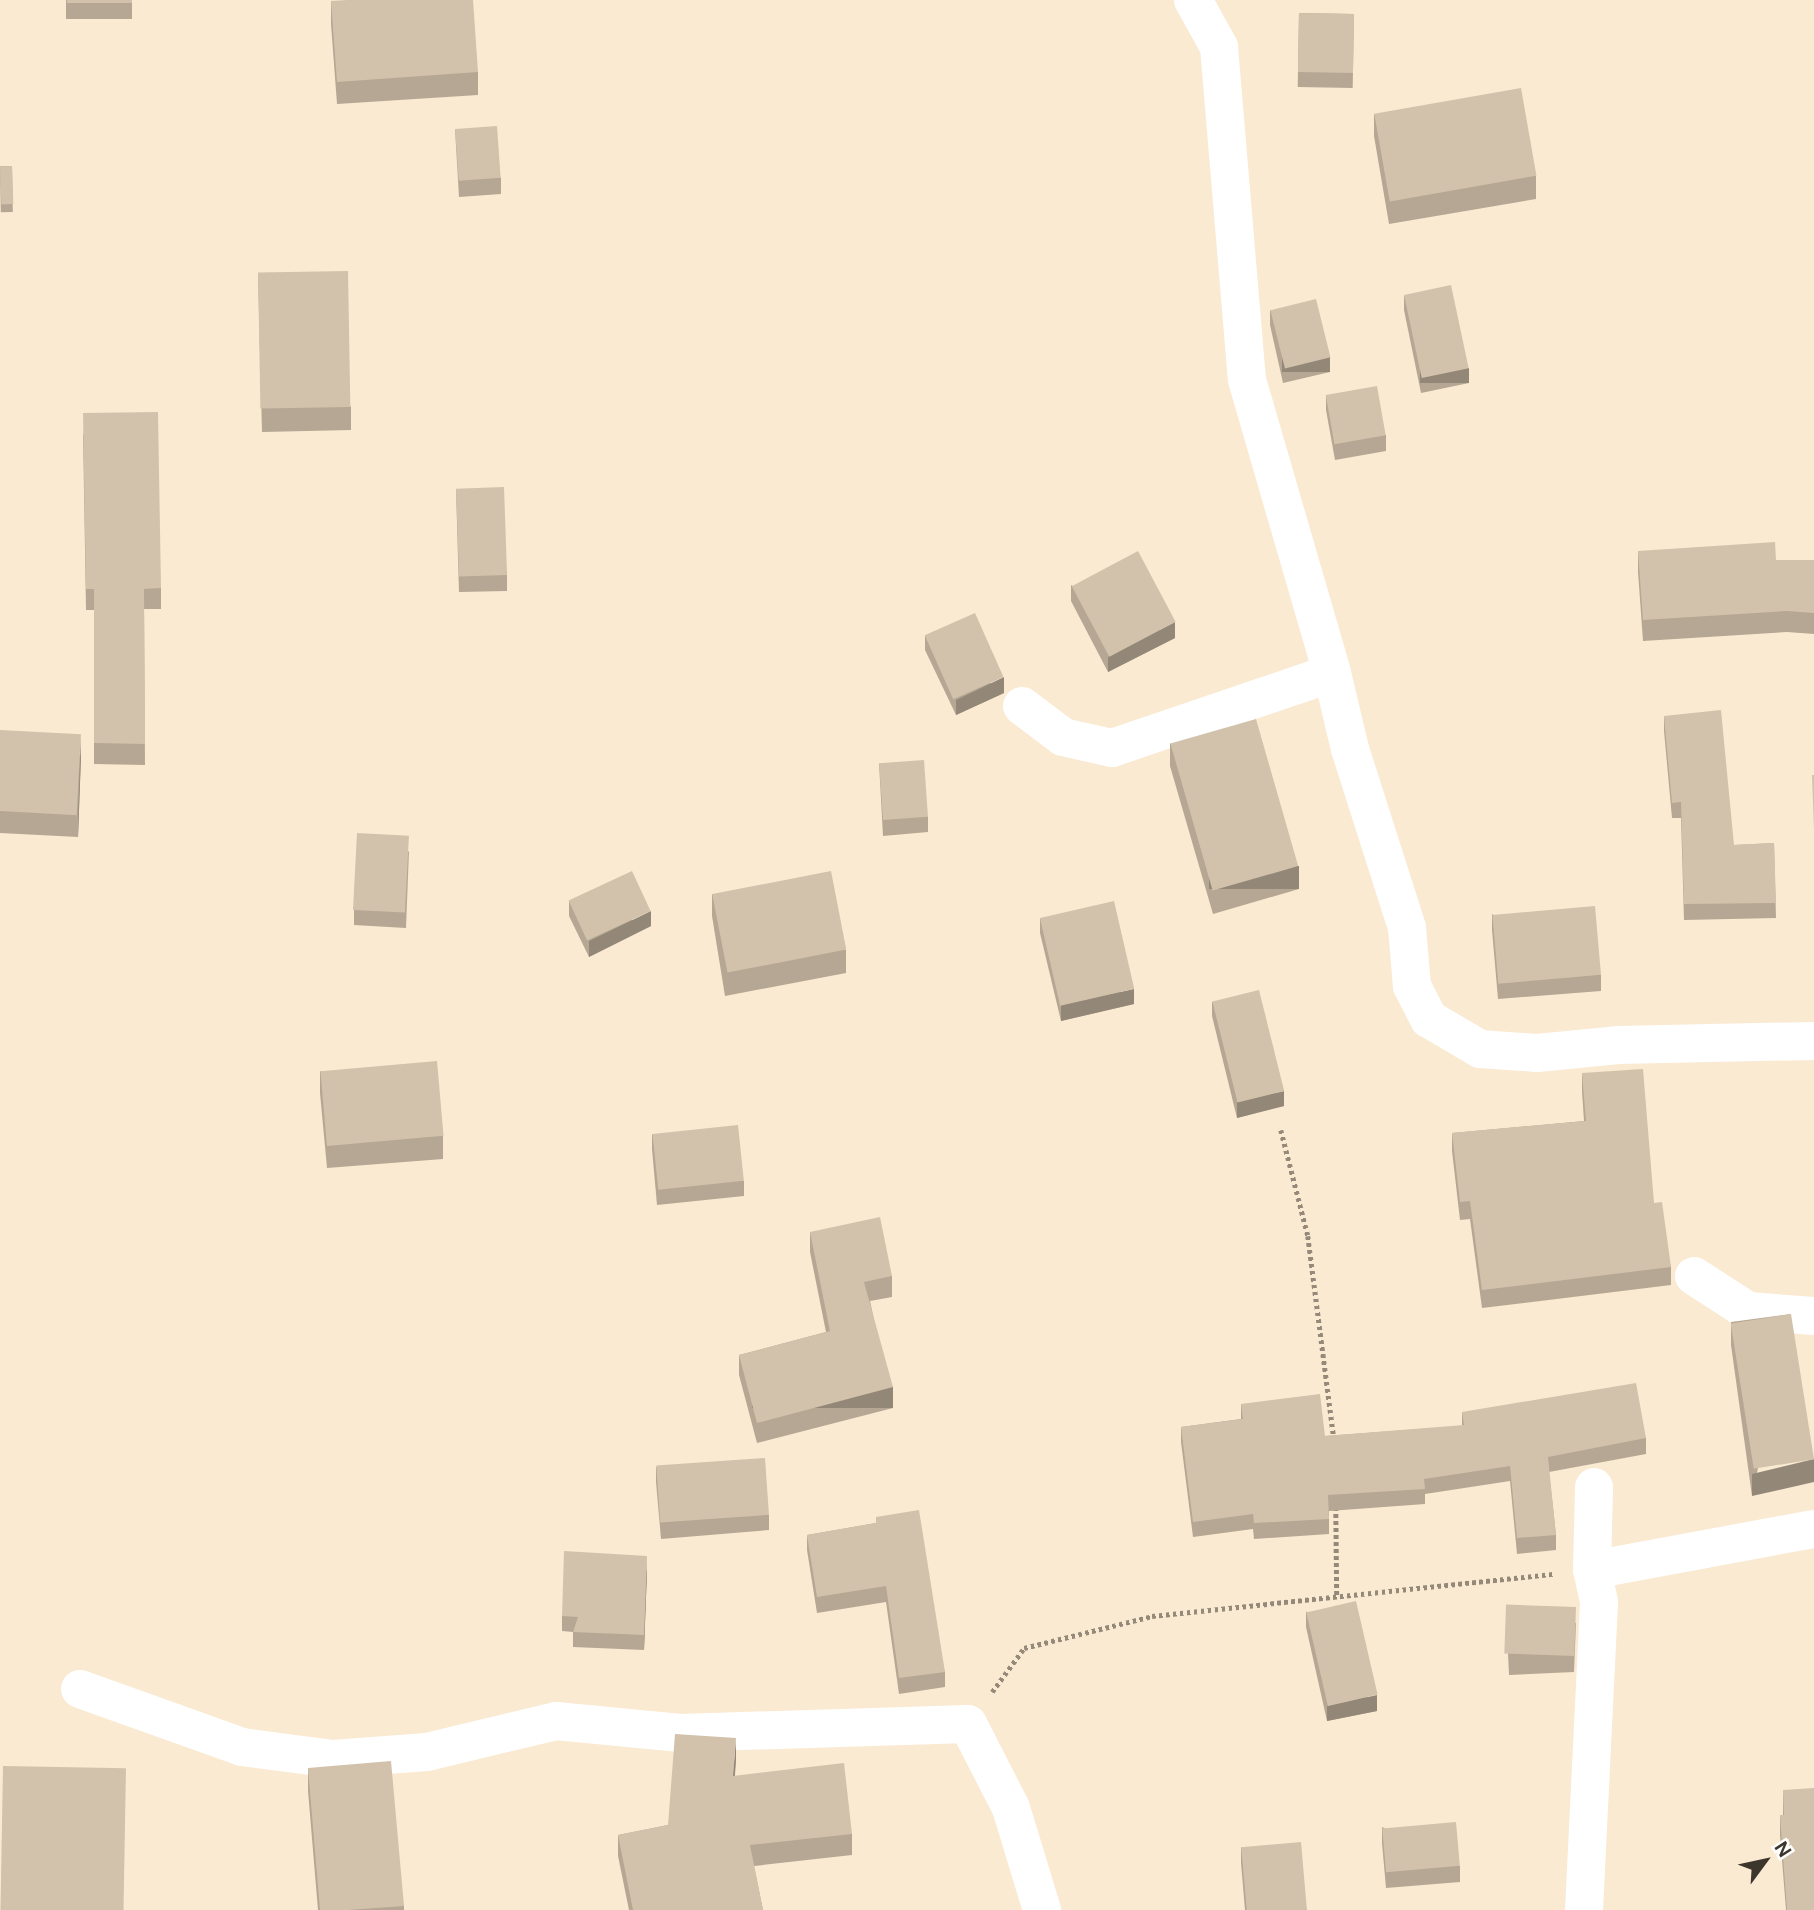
<!DOCTYPE html>
<style>
body{margin:0}
#map{position:relative;width:1814px;height:1910px;overflow:hidden;background:#faead2;font-family:"DM Sans",sans-serif}
div>[style]{position:absolute}
[style*='--x']{left:calc(var(--x)*1px);top:calc(var(--y)*1px);width:calc(var(--w)*1px);rotate:calc(var(--a)*1deg)}
.path>*{height:4.5px;margin-top:-2.25px;transform-origin:0;background:repeating-linear-gradient(90deg,#958a7a 0 3.5px,transparent 0 7px)}
.minor>*{height:38px;margin:-19px;padding:0 19px;transform-origin:19px;border-radius:19px;background:#fff}
.wall>*{inset:0;background:#b5a793;transform-origin:0 0}
.shaded-wall>*{inset:0;background:#938878;transform-origin:0 0}
.building>*{inset:0;background:#d2c2ab;transform-origin:0 0}
span{translate:-50% -50%;white-space:nowrap;text-align:center;line-height:1.15;-webkit-text-stroke:5px #fff;paint-order:stroke}
.north{position:absolute;left:1730px;top:1826px;width:70px;height:70px;-webkit-text-stroke:5px #fff;paint-order:stroke;rotate:57deg;font-size:19px;font-weight:700;line-height:28px;text-align:center;color:#3d362d}
.north::after{content:'';display:block;margin:auto;width:24px;height:32px;background:#3d362d;clip-path:polygon(50% 0,100% 100%,50% 72%,0 100%)}
</style>
<div id="map">
<div class="path">
<i style="--x:1281;--y:1130;--w:109;--a:75.7"></i>
<i style="--x:1308;--y:1236;--w:204;--a:82.7"></i>
<i style="--x:1336;--y:1507;--w:90;--a:89.4"></i>
<i style="--x:992;--y:1692;--w:54;--a:-54"></i>
<i style="--x:1024;--y:1648;--w:132;--a:-14"></i>
<i style="--x:1152;--y:1616;--w:403;--a:-6"></i>
</div>
<div class="minor">
<i style="--x:1193;--y:0;--w:54;--a:61"></i>
<i style="--x:1219;--y:47;--w:334;--a:85.2"></i>
<i style="--x:1247;--y:380;--w:305;--a:73.8"></i>
<i style="--x:1022;--y:706;--w:51;--a:37.1"></i>
<i style="--x:1063;--y:737;--w:50;--a:12.7"></i>
<i style="--x:1112;--y:748;--w:232;--a:-18.8"></i>
<i style="--x:1332;--y:673;--w:78;--a:76.7"></i>
<i style="--x:1350;--y:749;--w:188;--a:72.3"></i>
<i style="--x:1407;--y:928;--w:58;--a:85.1"></i>
<i style="--x:1412;--y:986;--w:37;--a:63"></i>
<i style="--x:1429;--y:1019;--w:59;--a:30.5"></i>
<i style="--x:1480;--y:1049;--w:57;--a:4"></i>
<i style="--x:1537;--y:1053;--w:81;--a:-5.6"></i>
<i style="--x:1618;--y:1045;--w:196;--a:-1.2"></i>
<i style="--x:1694;--y:1276;--w:64;--a:32.9"></i>
<i style="--x:1748;--y:1311;--w:66;--a:4.3"></i>
<i style="--x:1592;--y:1570;--w:226;--a:-10.5"></i>
<i style="--x:80;--y:1689;--w:172;--a:19.7"></i>
<i style="--x:242;--y:1747;--w:92;--a:7.5"></i>
<i style="--x:333;--y:1759;--w:94;--a:-4.3"></i>
<i style="--x:427;--y:1752;--w:133;--a:-13.5"></i>
<i style="--x:556;--y:1721;--w:125;--a:5.5"></i>
<i style="--x:680;--y:1733;--w:288;--a:-1.8"></i>
<i style="--x:968;--y:1724;--w:94;--a:62.9"></i>
<i style="--x:1011;--y:1808;--w:107;--a:73.1"></i>
<i style="--x:1584;--y:1910;--w:308;--a:-87.2"></i>
<i style="--x:1599;--y:1602;--w:33;--a:-102"></i>
<i style="--x:1592;--y:1570;--w:83;--a:-88.6"></i>
</div>
<div class="wall">
<i style="left:66px;top:0;width:66px;height:19px"></i>
<i style="clip-path:polygon(331px 1px,478px 72px,478px 95px,337px 104px,331px 24px)"></i>
<i style="left:1299px;top:13px;width:55px;height:74px;rotate:1deg"></i>
<i style="clip-path:polygon(1374px 114px,1536px 176px,1536px 199px,1389px 224px,1374px 136px)"></i>
<i style="clip-path:polygon(455px 129px,501px 178px,501px 194px,459px 197px)"></i>
<i style="left:12px;top:166px;width:46px;height:12px;rotate:89deg"></i>
<i style="clip-path:polygon(258px 273px,351px 407px,351px 430px,262px 432px)"></i>
<i style="clip-path:polygon(1404px 295px,1469px 383px,1421px 393px,1404px 310px)"></i>
<i style="clip-path:polygon(1270px 310px,1330px 372px,1283px 383px,1270px 325px)"></i>
<i style="clip-path:polygon(1326px 395px,1386px 435px,1386px 451px,1335px 460px,1326px 410px)"></i>
<i style="clip-path:polygon(83px 433px,161px 588px,161px 609px,144px 609px,145px 765px,94px 764px,94px 610px,86px 610px)"></i>
<i style="clip-path:polygon(456px 489px,507px 575px,507px 591px,459px 592px)"></i>
<i style="clip-path:polygon(1638px 551px,1776px 560px,1814px 560px,1814px 634px,1787px 632px,1643px 641px,1638px 572px)"></i>
<i style="clip-path:polygon(1071px 585px,1175px 638px,1108px 672px,1071px 601px)"></i>
<i style="clip-path:polygon(925px 635px,1004px 693px,956px 715px,925px 650px)"></i>
<i style="clip-path:polygon(1664px 716px,1734px 845px,1774px 843px,1776px 918px,1684px 920px,1681px 818px,1672px 818px,1664px 731px)"></i>
<i style="clip-path:polygon(0 730px,81px 756px,78px 837px,0 833px)"></i>
<i style="clip-path:polygon(1170px 743px,1299px 889px,1213px 914px,1170px 766px)"></i>
<i style="clip-path:polygon(879px 763px,928px 817px,928px 832px,883px 836px)"></i>
<i style="clip-path:polygon(409px 851px,406px 928px,354px 925px,354px 910px)"></i>
<i style="clip-path:polygon(712px 894px,846px 950px,846px 973px,725px 996px,712px 916px)"></i>
<i style="clip-path:polygon(569px 901px,651px 926px,589px 957px,569px 916px)"></i>
<i style="clip-path:polygon(1492px 914px,1601px 975px,1601px 991px,1498px 999px,1492px 930px)"></i>
<i style="clip-path:polygon(1040px 918px,1134px 1004px,1061px 1021px,1040px 933px)"></i>
<i style="clip-path:polygon(1212px 1001px,1284px 1106px,1237px 1118px,1212px 1016px)"></i>
<i style="clip-path:polygon(320px 1071px,443px 1136px,443px 1159px,327px 1168px,320px 1093px)"></i>
<i style="clip-path:polygon(1582px 1073px,1654px 1203px,1671px 1267px,1671px 1285px,1482px 1308px,1470px 1219px,1460px 1220px,1452px 1151px,1452px 1133px,1584px 1121px,1582px 1091px)"></i>
<i style="clip-path:polygon(652px 1134px,744px 1181px,744px 1196px,657px 1205px,652px 1149px)"></i>
<i style="clip-path:polygon(810px 1232px,892px 1276px,892px 1297px,870px 1301px,893px 1408px,757px 1443px,739px 1375px,739px 1355px,826px 1332px,810px 1252px)"></i>
<i style="clip-path:polygon(1791px 1314px,1752px 1496px,1731px 1345px,1731px 1322px)"></i>
<i style="clip-path:polygon(1241px 1404px,1325px 1436px,1462px 1426px,1462px 1412px,1646px 1438px,1646px 1454px,1549px 1472px,1556px 1535px,1556px 1550px,1517px 1554px,1510px 1481px,1425px 1494px,1425px 1504px,1329px 1511px,1329px 1534px,1254px 1539px,1253px 1529px,1193px 1537px,1181px 1442px,1181px 1427px,1241px 1419px)"></i>
<i style="clip-path:polygon(656px 1467px,769px 1515px,769px 1530px,661px 1539px,656px 1482px)"></i>
<i style="clip-path:polygon(876px 1517px,945px 1672px,945px 1687px,899px 1694px,886px 1602px,817px 1613px,807px 1550px,807px 1535px,876px 1523px)"></i>
<i style="clip-path:polygon(647px 1571px,644px 1650px,573px 1647px,573px 1632px,562px 1631px,562px 1616px)"></i>
<i style="clip-path:polygon(1306px 1611px,1377px 1711px,1327px 1721px,1306px 1627px)"></i>
<i style="clip-path:polygon(1506px 1611px,1576px 1623px,1574px 1672px,1509px 1675px)"></i>
<i style="clip-path:polygon(736px 1759px,735px 1776px,852px 1834px,852px 1855px,754px 1866px,763px 1910px,629px 1910px,618px 1856px,618px 1835px,668px 1825px)"></i>
<i style="clip-path:polygon(308px 1768px,404px 1906px,404px 1910px,318px 1910px,308px 1791px)"></i>
<i style="clip-path:polygon(1783px 1790px,1814px 1910px,1786px 1910px,1780px 1835px,1780px 1815px,1783px 1815px)"></i>
<i style="clip-path:polygon(1382px 1827px,1460px 1866px,1460px 1882px,1386px 1888px,1382px 1843px)"></i>
<i style="clip-path:polygon(1241px 1847px,1307px 1910px,1245px 1910px,1241px 1863px)"></i>
</div>
<div class="shaded-wall">
<i style="left:1330px;top:357px;width:15px;height:48px;rotate:90deg"></i>
<i style="left:1469px;top:368px;width:15px;height:49px;rotate:90deg"></i>
<i style="clip-path:polygon(1175px 622px,1175px 638px,1108px 672px,1108px 657px)"></i>
<i style="clip-path:polygon(1004px 677px,1004px 693px,956px 715px,956px 700px)"></i>
<i style="clip-path:polygon(81px 734px,81px 756px,78px 837px,78px 815px)"></i>
<i style="left:1299px;top:866px;width:23px;height:90px;rotate:90deg"></i>
<i style="clip-path:polygon(651px 911px,651px 926px,589px 957px,589px 941px)"></i>
<i style="clip-path:polygon(1134px 989px,1134px 1004px,1061px 1021px,1061px 1005px)"></i>
<i style="clip-path:polygon(1284px 1091px,1284px 1106px,1237px 1118px,1237px 1102px)"></i>
<i style="left:893px;top:1387px;width:21px;height:141px;rotate:90deg"></i>
<i style="clip-path:polygon(1814px 1459px,1814px 1482px,1752px 1496px,1752px 1474px)"></i>
<i style="clip-path:polygon(647px 1556px,647px 1571px,644px 1650px,644px 1635px)"></i>
<i style="clip-path:polygon(1377px 1695px,1377px 1711px,1327px 1721px,1327px 1706px)"></i>
<i style="clip-path:polygon(736px 1738px,736px 1759px,733px 1796px,733px 1776px)"></i>
</div>
<div class="building">
<i style="left:67px;top:0;width:65px;height:3px"></i>
<i style="clip-path:polygon(347px 0,473px 0,478px 72px,337px 82px,331px 1px)"></i>
<i style="left:1299px;top:13px;width:55px;height:59px;rotate:1deg"></i>
<i style="left:1521px;top:88px;width:89px;height:149px;rotate:80deg"></i>
<i style="left:497px;top:126px;width:52px;height:42px;rotate:86deg"></i>
<i style="left:12px;top:166px;width:38px;height:12px;rotate:88deg"></i>
<i style="left:348px;top:271px;width:136px;height:90px;rotate:89deg"></i>
<i style="left:1451px;top:285px;width:85px;height:48px;rotate:78deg"></i>
<i style="left:1316px;top:299px;width:60px;height:47px;rotate:76deg"></i>
<i style="left:1377px;top:386px;width:50px;height:52px;rotate:80deg"></i>
<i style="clip-path:polygon(158px 412px,161px 588px,144px 589px,145px 744px,94px 743px,94px 589px,86px 589px,83px 413px)"></i>
<i style="left:504px;top:487px;width:88px;height:48px;rotate:88deg"></i>
<i style="clip-path:polygon(1775px 542px,1776px 560px,1814px 560px,1814px 613px,1787px 611px,1643px 620px,1638px 551px)"></i>
<i style="left:1138px;top:551px;width:80px;height:75px;rotate:62deg"></i>
<i style="left:975px;top:613px;width:70px;height:55px;rotate:66deg"></i>
<i style="clip-path:polygon(1721px 710px,1734px 845px,1774px 843px,1776px 903px,1684px 904px,1681px 802px,1672px 803px,1664px 716px)"></i>
<i style="left:1256px;top:719px;width:153px;height:89px;rotate:74deg"></i>
<i style="left:0;top:730px;width:81px;height:81px;rotate:3deg"></i>
<i style="left:924px;top:760px;width:57px;height:45px;rotate:86deg"></i>
<i style="clip-path:polygon(1812px 775px,1814px 775px,1814px 830px)"></i>
<i style="left:357px;top:833px;width:52px;height:77px;rotate:3deg"></i>
<i style="left:632px;top:871px;width:44px;height:70px;rotate:65deg"></i>
<i style="left:831px;top:871px;width:80px;height:121px;rotate:79deg"></i>
<i style="left:1114px;top:901px;width:90px;height:76px;rotate:77deg"></i>
<i style="left:1595px;top:906px;width:69px;height:103px;rotate:85deg"></i>
<i style="left:1259px;top:990px;width:104px;height:48px;rotate:76deg"></i>
<i style="left:437px;top:1061px;width:75px;height:117px;rotate:85deg"></i>
<i style="clip-path:polygon(1643px 1069px,1654px 1203px,1662px 1202px,1671px 1267px,1482px 1290px,1470px 1201px,1460px 1202px,1452px 1133px,1586px 1121px,1582px 1073px)"></i>
<i style="left:738px;top:1125px;width:56px;height:86px;rotate:84deg"></i>
<i style="clip-path:polygon(880px 1217px,892px 1276px,864px 1282px,893px 1387px,757px 1423px,739px 1355px,830px 1331px,810px 1232px)"></i>
<i style="left:1791px;top:1314px;width:147px;height:61px;rotate:81deg"></i>
<i style="clip-path:polygon(1636px 1383px,1646px 1438px,1548px 1457px,1556px 1535px,1517px 1538px,1510px 1466px,1424px 1479px,1425px 1489px,1328px 1495px,1329px 1519px,1254px 1523px,1253px 1514px,1193px 1522px,1181px 1427px,1243px 1419px,1241px 1404px,1320px 1394px,1325px 1436px,1464px 1425px,1462px 1412px)"></i>
<i style="left:765px;top:1458px;width:57px;height:109px;rotate:86deg"></i>
<i style="clip-path:polygon(919px 1510px,945px 1672px,899px 1678px,886px 1586px,817px 1597px,807px 1535px,876px 1523px,876px 1517px)"></i>
<i style="clip-path:polygon(564px 1551px,647px 1556px,644px 1635px,573px 1632px,578px 1617px,562px 1616px)"></i>
<i style="left:1356px;top:1601px;width:96px;height:51px;rotate:77deg"></i>
<i style="left:1576px;top:1607px;width:49px;height:70px;rotate:92deg"></i>
<i style="clip-path:polygon(675px 1734px,736px 1738px,733px 1776px,844px 1763px,852px 1834px,750px 1845px,763px 1910px,633px 1910px,618px 1835px,668px 1825px)"></i>
<i style="clip-path:polygon(391px 1761px,404px 1906px,348px 1910px,320px 1910px,308px 1768px)"></i>
<i style="left:3px;top:1766px;width:123px;height:144px;rotate:1deg"></i>
<i style="clip-path:polygon(1814px 1788px,1814px 1910px,1787px 1910px,1780px 1815px,1784px 1815px,1783px 1790px)"></i>
<i style="left:1456px;top:1822px;width:44px;height:74px;rotate:85deg"></i>
<i style="left:1301px;top:1842px;width:68px;height:60px;rotate:85deg"></i>
</div>
<div class="north">N</div>
</div>
